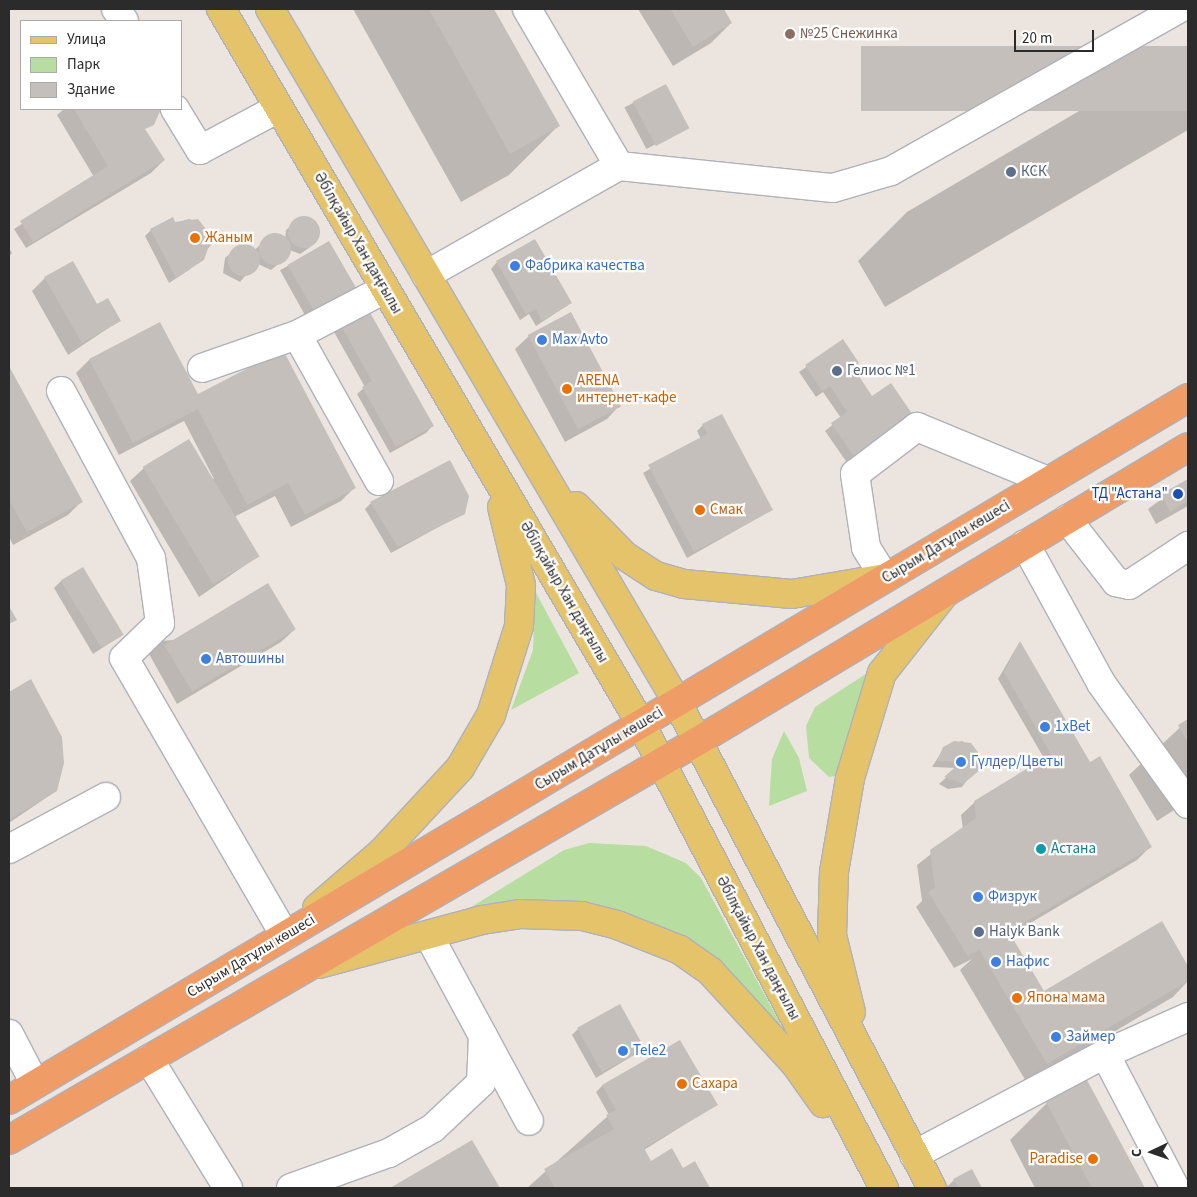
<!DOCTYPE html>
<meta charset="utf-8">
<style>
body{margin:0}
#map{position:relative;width:1197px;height:1197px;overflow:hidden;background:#ece5df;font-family:"Source Sans 3",sans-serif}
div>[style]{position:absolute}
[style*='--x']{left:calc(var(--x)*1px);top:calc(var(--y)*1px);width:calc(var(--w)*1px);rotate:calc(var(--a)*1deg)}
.green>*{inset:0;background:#b7dda0}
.shadow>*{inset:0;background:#0003;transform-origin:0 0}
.building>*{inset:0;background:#c4bfbb;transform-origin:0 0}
.round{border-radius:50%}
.roads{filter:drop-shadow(1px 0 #afb1ba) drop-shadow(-1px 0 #afb1ba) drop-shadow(0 1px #afb1ba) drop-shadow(0 -1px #afb1ba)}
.minor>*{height:28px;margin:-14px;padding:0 14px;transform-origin:14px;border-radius:14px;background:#fff}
.major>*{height:28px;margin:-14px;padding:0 14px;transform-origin:14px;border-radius:14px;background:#e4c36b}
.highway>*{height:28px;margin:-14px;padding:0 14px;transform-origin:14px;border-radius:14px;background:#ef9c66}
.dots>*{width:14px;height:14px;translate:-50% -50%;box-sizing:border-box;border:2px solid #fff;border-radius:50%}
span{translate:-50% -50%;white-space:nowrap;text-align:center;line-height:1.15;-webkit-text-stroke:4.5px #fff;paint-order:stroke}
.education-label{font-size:15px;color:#785e54}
.left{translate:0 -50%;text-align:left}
.service-label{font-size:15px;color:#4e5e75}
.food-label{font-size:15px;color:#c56008}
.right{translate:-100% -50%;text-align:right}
.street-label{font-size:15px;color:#2b2b2b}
.shop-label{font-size:15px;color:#366cbe}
.transit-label{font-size:15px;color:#164399}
.culture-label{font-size:15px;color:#0d838f}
.frame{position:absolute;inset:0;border:10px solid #2b2b2b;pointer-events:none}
.legend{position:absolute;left:20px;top:20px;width:162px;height:90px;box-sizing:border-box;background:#fff;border:1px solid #aaa;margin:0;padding:6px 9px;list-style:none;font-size:15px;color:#2b2b2b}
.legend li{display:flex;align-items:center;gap:10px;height:25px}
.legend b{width:25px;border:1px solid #aaa}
.north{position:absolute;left:1127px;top:1127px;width:50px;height:50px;-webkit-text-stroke:4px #fff;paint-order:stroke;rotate:267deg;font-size:14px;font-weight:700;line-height:20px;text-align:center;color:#2b2b2b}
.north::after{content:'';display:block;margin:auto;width:18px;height:22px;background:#2b2b2b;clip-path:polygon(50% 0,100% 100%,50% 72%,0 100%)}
.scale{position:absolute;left:1014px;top:30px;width:80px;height:22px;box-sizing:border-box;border:2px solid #2b2b2b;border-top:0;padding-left:6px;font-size:15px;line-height:18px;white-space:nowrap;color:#2b2b2b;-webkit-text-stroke:4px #fff;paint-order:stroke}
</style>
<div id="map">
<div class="green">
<i style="clip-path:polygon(535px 591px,579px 673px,511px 710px,533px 650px)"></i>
<i style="clip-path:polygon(872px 670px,838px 776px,829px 777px,809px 758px,806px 726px,815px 707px)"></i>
<i style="clip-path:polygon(784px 731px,799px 758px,807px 791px,769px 806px,772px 759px)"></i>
<i style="clip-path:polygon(589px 843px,646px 846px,686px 863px,701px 878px,786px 1034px,720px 964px,603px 910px,552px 901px,463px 912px,564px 850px)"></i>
</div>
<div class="shadow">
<i style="clip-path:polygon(353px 9px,492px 9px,558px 126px,509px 175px,461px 202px)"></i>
<i style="clip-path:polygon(638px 9px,722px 9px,731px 23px,711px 43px,673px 66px)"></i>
<i style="clip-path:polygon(1188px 47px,1188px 130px,885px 307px,858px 261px,907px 212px)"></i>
<i style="left:665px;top:86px;width:47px;height:46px;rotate:62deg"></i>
<i style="clip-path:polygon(64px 109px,159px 109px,144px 129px,164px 160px,151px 173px,26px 248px,14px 229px,94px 177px,57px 115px)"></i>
<i style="clip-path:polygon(301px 218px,318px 227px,316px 242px,309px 248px,300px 254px,287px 249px,286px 258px,271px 270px,256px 263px,240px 282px,223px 273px,225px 258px,232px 252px,241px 246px,254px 251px,267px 237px,285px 240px,286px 230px)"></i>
<i style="clip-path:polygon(189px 219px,201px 223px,211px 245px,189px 270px,169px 283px,145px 236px,151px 230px)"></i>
<i style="left:329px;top:243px;width:53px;height:56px;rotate:61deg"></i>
<i style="clip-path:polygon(9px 248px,12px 253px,9px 257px)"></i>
<i style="clip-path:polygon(497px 262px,571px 303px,536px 326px,529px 314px,520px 320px,491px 269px)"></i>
<i style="clip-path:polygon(45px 278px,96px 306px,119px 321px,68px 355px,32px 291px)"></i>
<i style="clip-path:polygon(159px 323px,197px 396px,354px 488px,341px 501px,291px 527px,275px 496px,234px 517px,257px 557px,199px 597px,130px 481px,144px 468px,214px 479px,184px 421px,119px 455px,76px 373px,89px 360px)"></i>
<i style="clip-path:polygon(341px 325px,432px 426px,426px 433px,390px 453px,357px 394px,365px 387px,334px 332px)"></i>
<i style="clip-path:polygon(529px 336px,620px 405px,607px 419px,565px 442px,515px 349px)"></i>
<i style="clip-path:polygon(843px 341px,858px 363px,852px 368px,872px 398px,913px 418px,848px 464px,825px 431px,841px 418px,823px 392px,816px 397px,799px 372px)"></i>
<i style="clip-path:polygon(9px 369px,81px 502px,68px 515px,13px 545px,9px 537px)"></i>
<i style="clip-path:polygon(703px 425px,772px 510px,687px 558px,643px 473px,701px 439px,697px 431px)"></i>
<i style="clip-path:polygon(1188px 480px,1188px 506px,1156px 524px,1148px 509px)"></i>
<i style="clip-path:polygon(371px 503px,464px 513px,391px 553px,365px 509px)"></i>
<i style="clip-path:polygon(61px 581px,122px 635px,93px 654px,54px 588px)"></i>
<i style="clip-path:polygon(295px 629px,281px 642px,177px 704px,149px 654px,162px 641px)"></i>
<i style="clip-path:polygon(1019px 643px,1089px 763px,1150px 847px,1137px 860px,1010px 935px,1043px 993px,1162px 923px,1188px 969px,1188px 981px,1173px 997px,1027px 1083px,960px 970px,972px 959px,954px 968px,916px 907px,922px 901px,917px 865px,963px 829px,961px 815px,975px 802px,1045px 760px,998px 679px)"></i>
<i style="clip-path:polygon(30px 681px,56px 791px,9px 823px,9px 693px)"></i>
<i style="clip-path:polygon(1188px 720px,1188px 801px,1157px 821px,1129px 775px)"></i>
<i style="clip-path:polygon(962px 741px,975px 749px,980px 763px,962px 787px,948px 789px,939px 784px,957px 768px,932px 767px,944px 748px)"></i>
<i style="clip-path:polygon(578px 1029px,644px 1049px,596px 1078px,572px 1035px)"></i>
<i style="clip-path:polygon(680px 1041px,716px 1105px,644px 1150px,650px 1162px,683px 1170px,694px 1163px,709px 1188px,527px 1188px,609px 1115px,596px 1092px,602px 1086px)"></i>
<i style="clip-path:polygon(1087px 1082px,1143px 1188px,1035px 1188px,1010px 1140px,1047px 1103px)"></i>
<i style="clip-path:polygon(471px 1142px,498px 1188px,392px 1188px)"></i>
<i style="clip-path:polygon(971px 1171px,980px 1188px,946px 1188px,954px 1180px)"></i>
</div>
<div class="building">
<i style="clip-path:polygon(429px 9px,494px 9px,560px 126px,510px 154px)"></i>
<i style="clip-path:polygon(670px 9px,724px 9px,732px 23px,693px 47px)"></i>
<i style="left:1188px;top:46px;width:65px;height:327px;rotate:90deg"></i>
<i style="left:666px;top:84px;width:50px;height:38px;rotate:62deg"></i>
<i style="clip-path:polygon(74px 109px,161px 109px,154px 125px,145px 129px,165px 160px,33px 242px,20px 221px,108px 166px)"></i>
<i class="round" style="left:288px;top:216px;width:32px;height:32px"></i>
<i style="clip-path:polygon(173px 217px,175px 222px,198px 219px,212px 237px,204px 260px,176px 278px,150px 229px)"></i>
<i class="round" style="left:259px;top:233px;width:32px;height:32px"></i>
<i style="clip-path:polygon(535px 239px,572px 303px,542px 321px,536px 309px,526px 314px,496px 261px)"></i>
<i style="left:329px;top:241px;width:56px;height:48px;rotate:60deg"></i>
<i class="round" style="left:228px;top:244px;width:32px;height:32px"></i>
<i style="clip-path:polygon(73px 261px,97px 304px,108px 298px,121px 321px,82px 343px,44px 277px)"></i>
<i style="clip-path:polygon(368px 309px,434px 426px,396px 447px,362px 387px,372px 381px,340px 324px)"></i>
<i style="left:571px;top:312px;width:107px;height:49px;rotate:62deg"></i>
<i style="clip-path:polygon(160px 322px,198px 394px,283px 350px,356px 488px,305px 515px,288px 483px,247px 505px,198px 409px,133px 443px,89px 359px)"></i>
<i style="clip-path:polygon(843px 339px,859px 363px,853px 367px,872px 396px,891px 383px,915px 418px,855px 458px,831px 423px,847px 412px,830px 386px,822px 391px,805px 365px)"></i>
<i style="clip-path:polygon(9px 366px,83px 502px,27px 532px,9px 500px)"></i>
<i style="clip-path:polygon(722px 414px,773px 510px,694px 552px,648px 465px,707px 434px,702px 424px)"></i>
<i style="left:189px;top:439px;width:137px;height:54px;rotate:59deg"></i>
<i style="clip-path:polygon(450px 460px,469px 496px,465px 514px,398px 547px,370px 502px)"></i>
<i style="clip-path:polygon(1188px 479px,1188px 501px,1170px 512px,1161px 494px)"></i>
<i style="left:83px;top:567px;width:79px;height:26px;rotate:59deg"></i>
<i style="left:268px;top:583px;width:54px;height:121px;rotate:59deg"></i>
<i style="clip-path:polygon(9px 606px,17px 620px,9px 624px)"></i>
<i style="clip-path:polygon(1020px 641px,1090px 762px,1100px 756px,1152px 847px,1009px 932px,1044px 991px,1162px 921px,1188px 966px,1188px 981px,1047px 1064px,979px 949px,968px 956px,928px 892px,935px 888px,930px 850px,976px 818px,974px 801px,1051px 754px,1004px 672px)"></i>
<i style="clip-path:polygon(31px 679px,62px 737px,64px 763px,57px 791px,9px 820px,9px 692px)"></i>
<i style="clip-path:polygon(1188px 719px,1188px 743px,1178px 725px)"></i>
<i style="clip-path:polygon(954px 741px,971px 743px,980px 755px,980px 770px,963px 784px,944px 777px,961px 762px,937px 761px,943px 747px)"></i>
<i style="left:620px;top:1004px;width:51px;height:49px;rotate:61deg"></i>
<i style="clip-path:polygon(680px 1040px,718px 1105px,644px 1148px,651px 1161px,672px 1148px,683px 1168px,695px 1161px,710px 1188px,555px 1188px,544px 1169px,614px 1129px,606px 1115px,616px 1110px,602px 1085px)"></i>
<i style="clip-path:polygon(1087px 1080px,1145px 1188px,1092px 1188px,1046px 1102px)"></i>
<i style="clip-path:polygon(472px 1140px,500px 1188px,390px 1188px)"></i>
<i style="clip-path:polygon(972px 1169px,982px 1188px,958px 1188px,953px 1179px)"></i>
</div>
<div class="roads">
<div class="minor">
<i style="--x:116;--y:9;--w:14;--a:56"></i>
<i style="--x:527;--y:9;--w:182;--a:59.6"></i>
<i style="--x:175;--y:109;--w:48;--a:58.6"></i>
<i style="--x:200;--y:150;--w:89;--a:-28"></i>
<i style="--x:426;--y:275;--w:222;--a:-29.5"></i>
<i style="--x:619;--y:166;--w:215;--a:5.9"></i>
<i style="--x:833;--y:188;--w:60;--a:-16.3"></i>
<i style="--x:891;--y:171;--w:330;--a:-29.4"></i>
<i style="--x:202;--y:368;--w:101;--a:-19.2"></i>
<i style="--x:61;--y:391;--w:190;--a:61.7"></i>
<i style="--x:151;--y:558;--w:66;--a:82.1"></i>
<i style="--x:160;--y:623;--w:50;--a:135.8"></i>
<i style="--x:124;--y:658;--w:321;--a:59.9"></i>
<i style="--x:379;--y:481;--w:167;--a:-119.3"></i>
<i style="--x:297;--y:335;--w:99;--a:-27.6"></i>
<i style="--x:1067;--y:519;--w:80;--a:52.1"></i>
<i style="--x:1116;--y:582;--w:13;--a:13"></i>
<i style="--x:1129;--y:585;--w:71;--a:-33.5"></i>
<i style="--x:1025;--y:544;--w:158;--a:61.3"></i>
<i style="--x:1101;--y:683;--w:149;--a:54.3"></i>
<i style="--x:885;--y:578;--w:36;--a:-122"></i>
<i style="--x:866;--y:547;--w:74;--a:-98.6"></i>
<i style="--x:855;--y:474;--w:78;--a:-37.2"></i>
<i style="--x:917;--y:427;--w:142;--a:22.4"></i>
<i style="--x:9;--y:849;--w:110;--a:-28.2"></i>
<i style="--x:429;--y:936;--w:210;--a:61.6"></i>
<i style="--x:9;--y:1034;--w:56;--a:62.5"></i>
<i style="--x:1105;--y:1054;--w:151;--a:62.4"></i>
<i style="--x:149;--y:1059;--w:151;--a:58.5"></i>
<i style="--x:914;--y:1155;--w:216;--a:-27.9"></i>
<i style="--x:1105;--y:1054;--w:91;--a:-24"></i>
<i style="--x:291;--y:1188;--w:104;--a:-19.7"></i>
<i style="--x:389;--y:1153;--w:51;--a:-29.6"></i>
<i style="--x:433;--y:1128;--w:66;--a:-43.2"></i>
<i style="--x:481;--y:1083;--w:47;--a:-87.6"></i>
</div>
<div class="major">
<i style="--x:221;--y:9;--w:829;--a:59.57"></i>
<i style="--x:641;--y:724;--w:524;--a:62.36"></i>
<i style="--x:270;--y:9;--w:804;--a:59.57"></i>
<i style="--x:677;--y:702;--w:549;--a:62.31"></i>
<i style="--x:576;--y:506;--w:70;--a:45.6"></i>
<i style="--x:625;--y:556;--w:37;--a:33"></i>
<i style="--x:656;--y:576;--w:29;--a:16"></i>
<i style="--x:684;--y:584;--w:108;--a:5.3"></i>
<i style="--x:792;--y:594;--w:89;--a:-9.7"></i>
<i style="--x:317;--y:908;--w:86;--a:-40.7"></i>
<i style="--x:382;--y:852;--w:115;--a:-47.1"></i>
<i style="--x:460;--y:768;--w:61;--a:-59.7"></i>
<i style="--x:491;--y:715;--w:93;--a:-72.5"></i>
<i style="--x:519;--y:626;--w:41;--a:-87.2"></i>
<i style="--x:521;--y:585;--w:80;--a:-103.7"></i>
<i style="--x:319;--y:964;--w:169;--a:-15.1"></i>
<i style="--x:482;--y:920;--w:38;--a:-9"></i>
<i style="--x:520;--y:914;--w:62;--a:1.8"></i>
<i style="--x:582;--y:916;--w:36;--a:14"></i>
<i style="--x:617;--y:925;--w:68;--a:21.6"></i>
<i style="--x:680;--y:950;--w:37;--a:35"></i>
<i style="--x:710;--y:971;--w:127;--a:47.5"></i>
<i style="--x:796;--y:1065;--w:47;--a:54.6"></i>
<i style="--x:851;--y:1012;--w:79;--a:-103.9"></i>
<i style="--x:832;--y:935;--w:63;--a:-88.2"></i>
<i style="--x:834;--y:872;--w:95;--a:-80.3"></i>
<i style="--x:850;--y:778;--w:110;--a:-73.1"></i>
<i style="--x:882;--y:673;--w:102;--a:-51.8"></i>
</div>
<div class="highway">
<i style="--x:9;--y:1100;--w:1372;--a:-30.77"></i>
<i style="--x:9;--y:1140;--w:796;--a:-30.08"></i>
<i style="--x:698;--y:741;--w:571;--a:-30.96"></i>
</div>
</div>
<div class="dots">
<i style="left:790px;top:34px;background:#8d6e63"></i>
<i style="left:1011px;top:172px;background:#5c6f8a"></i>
<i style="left:195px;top:238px;background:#e8710a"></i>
<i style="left:515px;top:266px;background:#3f7fe0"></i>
<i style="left:542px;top:340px;background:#3f7fe0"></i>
<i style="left:837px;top:371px;background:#5c6f8a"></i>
<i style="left:567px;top:389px;background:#e8710a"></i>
<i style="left:1178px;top:494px;background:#1a4fb4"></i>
<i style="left:700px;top:510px;background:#e8710a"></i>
<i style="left:206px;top:659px;background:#3f7fe0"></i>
<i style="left:1045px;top:727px;background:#3f7fe0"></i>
<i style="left:961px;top:762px;background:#3f7fe0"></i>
<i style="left:1041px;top:849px;background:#0f9aa8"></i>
<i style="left:978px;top:897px;background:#3f7fe0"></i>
<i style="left:979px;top:932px;background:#5c6f8a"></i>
<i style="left:996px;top:962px;background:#3f7fe0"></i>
<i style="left:1017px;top:998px;background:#e8710a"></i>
<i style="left:1056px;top:1037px;background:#3f7fe0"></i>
<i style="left:623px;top:1051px;background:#3f7fe0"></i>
<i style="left:682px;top:1084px;background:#e8710a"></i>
<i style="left:1093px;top:1159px;background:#e8710a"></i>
</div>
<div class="education-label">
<span class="left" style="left:800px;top:34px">№25 Снежинка</span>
</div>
<div class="service-label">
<span class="left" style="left:1021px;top:172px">КСК</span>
<span class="left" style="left:847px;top:371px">Гелиос №1</span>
<span class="left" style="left:989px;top:932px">Halyk Bank</span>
</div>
<div class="food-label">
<span class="left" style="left:205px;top:238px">Жаным</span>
<span class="left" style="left:577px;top:389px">ARENA<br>интернет-кафе</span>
<span class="left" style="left:710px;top:510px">Смак</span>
<span class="left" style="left:1027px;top:998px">Япона мама</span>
<span class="left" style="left:692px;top:1084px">Сахара</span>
<span class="right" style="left:1083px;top:1159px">Paradise</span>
</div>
<div class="street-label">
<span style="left:358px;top:243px;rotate:60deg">Әбілқайыр Хан даңғылы</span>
<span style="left:946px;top:542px;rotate:-31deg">Сырым Датұлы көшесі</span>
<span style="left:564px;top:592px;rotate:60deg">Әбілқайыр Хан даңғылы</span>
<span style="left:599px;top:749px;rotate:-31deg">Сырым Датұлы көшесі</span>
<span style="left:758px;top:948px;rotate:62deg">Әбілқайыр Хан даңғылы</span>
<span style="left:251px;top:956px;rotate:-31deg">Сырым Датұлы көшесі</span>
</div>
<div class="shop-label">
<span class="left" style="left:525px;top:266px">Фабрика качества</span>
<span class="left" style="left:552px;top:340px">Max Avto</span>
<span class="left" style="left:216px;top:659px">Автошины</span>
<span class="left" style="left:1055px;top:727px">1xBet</span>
<span class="left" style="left:971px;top:762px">Гүлдер/Цветы</span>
<span class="left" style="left:988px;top:897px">Физрук</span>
<span class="left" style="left:1006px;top:962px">Нафис</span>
<span class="left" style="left:1066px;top:1037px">Займер</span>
<span class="left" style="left:633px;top:1051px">Tele2</span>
</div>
<div class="transit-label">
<span class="right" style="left:1168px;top:494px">ТД "Астана"</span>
</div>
<div class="culture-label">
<span class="left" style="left:1051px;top:849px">Астана</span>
</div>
<div class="frame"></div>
<ul class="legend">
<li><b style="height:6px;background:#e4c36b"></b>Улица</li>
<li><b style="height:14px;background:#b7dda0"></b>Парк</li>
<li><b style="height:14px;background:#c4bfbb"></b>Здание</li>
</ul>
<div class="north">С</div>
<div class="scale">20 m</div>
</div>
